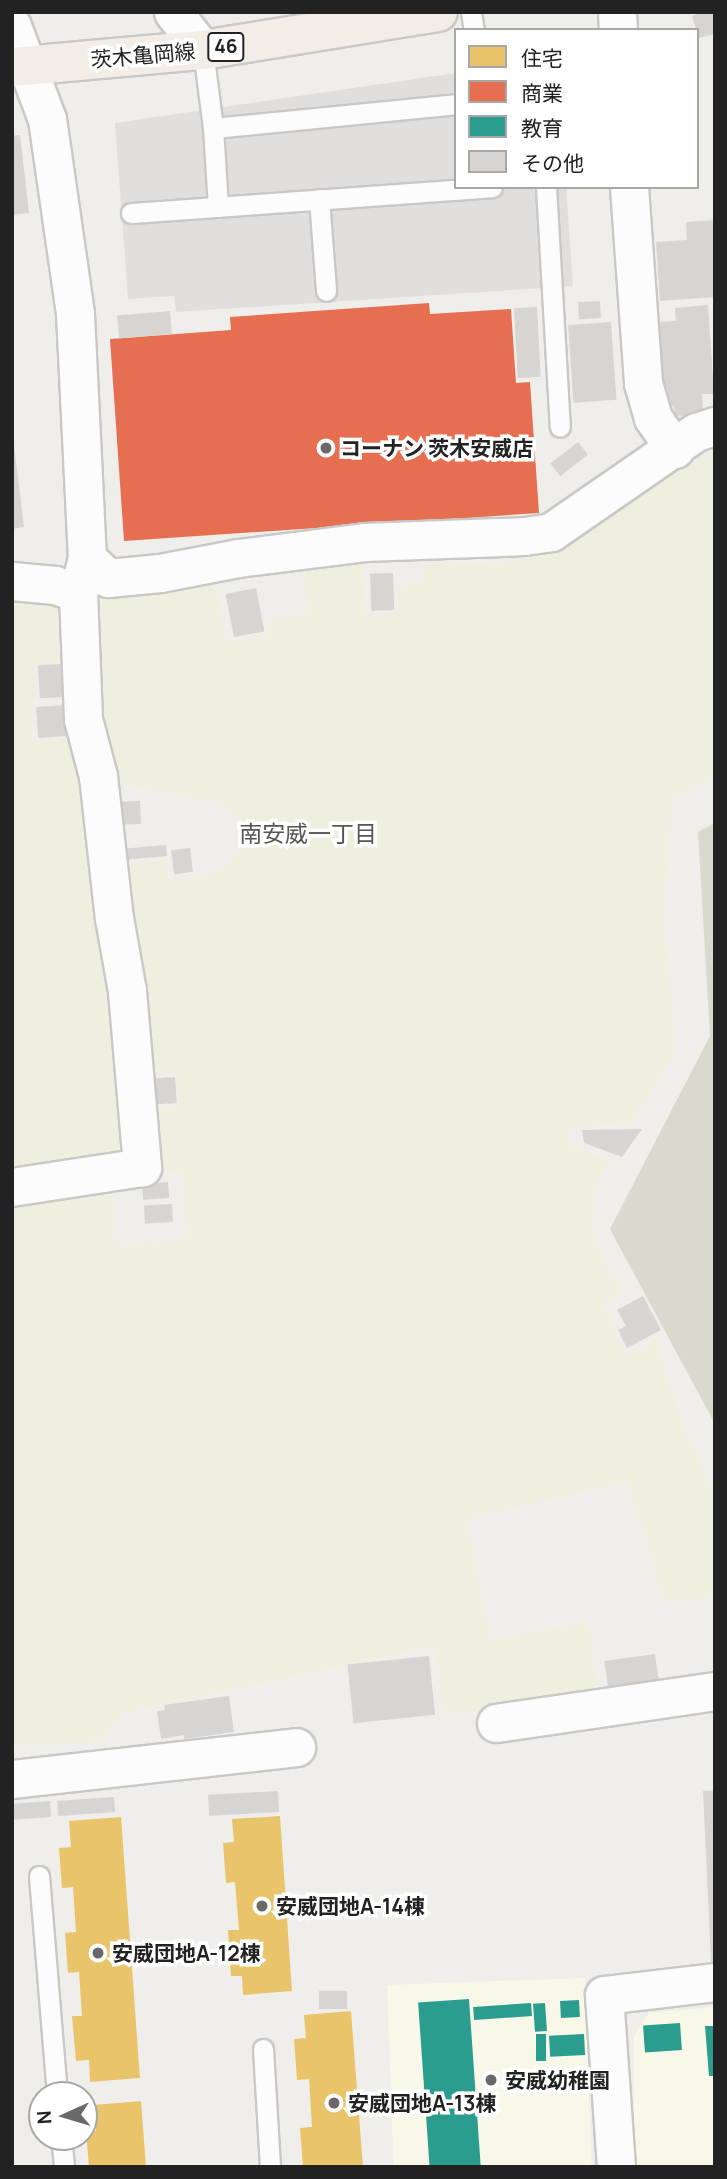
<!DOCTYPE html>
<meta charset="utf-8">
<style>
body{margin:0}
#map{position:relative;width:727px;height:2179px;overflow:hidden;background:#f0eeeb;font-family:Manrope,"Noto Sans JP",sans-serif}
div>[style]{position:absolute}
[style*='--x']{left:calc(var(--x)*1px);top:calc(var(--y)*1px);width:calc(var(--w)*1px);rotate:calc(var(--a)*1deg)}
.education>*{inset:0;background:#f8f7e8;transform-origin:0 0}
.construction>*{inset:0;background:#d9d9cd}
.farmland>*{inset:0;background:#efefdf}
.parking>*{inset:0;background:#e0dfde}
.homes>*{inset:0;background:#e9c46a}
.shops>*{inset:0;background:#e76f51}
.schools>*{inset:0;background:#2a9d8f;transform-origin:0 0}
.building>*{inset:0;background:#d7d4d2;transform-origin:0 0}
.roads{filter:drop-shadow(2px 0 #c9c8c7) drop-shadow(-2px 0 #c9c8c7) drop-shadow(0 2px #c9c8c7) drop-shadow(0 -2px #c9c8c7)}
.service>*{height:19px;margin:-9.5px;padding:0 9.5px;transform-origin:9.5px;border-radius:9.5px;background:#fdfcfc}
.minor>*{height:37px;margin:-18.5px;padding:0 18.5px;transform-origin:18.5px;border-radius:18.5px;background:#fdfcfc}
.primary>*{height:38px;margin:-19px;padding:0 19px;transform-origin:19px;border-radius:19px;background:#f3ede7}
.dots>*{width:19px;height:19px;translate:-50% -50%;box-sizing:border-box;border:4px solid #fff;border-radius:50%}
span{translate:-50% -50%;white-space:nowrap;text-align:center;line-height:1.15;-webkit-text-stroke:7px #fff;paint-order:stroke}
.shield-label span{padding:2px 5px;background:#fff;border:2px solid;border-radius:5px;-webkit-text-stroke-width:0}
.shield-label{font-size:19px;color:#222;font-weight:700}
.street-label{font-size:21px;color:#222}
.poi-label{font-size:21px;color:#222;font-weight:700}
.left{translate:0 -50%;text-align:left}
.neighbourhood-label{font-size:23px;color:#555}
.frame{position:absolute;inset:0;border:14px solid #222;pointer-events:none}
.legend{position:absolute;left:454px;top:28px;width:245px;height:161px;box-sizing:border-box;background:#fff;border:2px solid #a7a7a7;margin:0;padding:9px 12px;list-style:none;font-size:21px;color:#222}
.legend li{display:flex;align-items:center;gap:14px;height:35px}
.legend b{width:35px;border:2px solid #a7a7a7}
.north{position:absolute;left:28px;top:2081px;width:70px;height:70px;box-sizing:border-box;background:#fff;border:2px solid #a7a7a7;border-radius:50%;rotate:266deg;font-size:19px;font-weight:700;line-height:28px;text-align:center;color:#222}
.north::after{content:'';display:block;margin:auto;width:24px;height:32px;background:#6a6968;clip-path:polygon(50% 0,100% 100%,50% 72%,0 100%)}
</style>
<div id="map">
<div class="education">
<i style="left:585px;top:1978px;width:189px;height:198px;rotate:88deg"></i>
<i style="clip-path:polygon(715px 2007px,715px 2167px,634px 2167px,634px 2036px,649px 2013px)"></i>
</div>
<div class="construction">
<i style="clip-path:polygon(715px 823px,715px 1424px,610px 1229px,710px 1036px,698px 832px)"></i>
</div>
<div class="farmland">
<i style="clip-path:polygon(715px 454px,715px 778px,672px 799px,665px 916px,676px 1054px,632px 1122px,568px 1128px,571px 1147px,609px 1161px,596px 1186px,592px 1227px,606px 1268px,625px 1291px,604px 1305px,626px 1356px,657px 1339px,683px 1426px,703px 1467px,715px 1503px,715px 1596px,664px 1602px,628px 1481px,466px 1519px,491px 1640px,588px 1622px,599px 1694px,444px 1714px,434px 1646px,124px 1713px,100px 1741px,12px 1747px,12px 1198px,112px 1183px,116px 1244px,187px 1240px,182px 1171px,147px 1174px,141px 1109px,179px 1106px,177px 1073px,140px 1075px,113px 863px,165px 861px,167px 879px,202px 877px,220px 869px,243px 847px,241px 818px,218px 802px,138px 788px,110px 777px,104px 762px,89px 594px,140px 595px,208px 582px,218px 591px,226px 642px,268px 636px,268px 619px,307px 614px,304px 564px,363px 560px,365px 615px,398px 613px,398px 589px,425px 578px,427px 564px,501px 563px,527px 559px,562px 547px,659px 478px)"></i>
<i style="clip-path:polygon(12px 591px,68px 606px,66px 661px,34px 664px,36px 700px,31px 706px,33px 741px,73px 739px,85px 774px,127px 1156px,12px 1176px)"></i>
</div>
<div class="parking">
<i style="clip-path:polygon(456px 73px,456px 187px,566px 187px,573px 286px,176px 312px,174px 296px,128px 299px,115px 123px)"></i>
</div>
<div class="homes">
<i style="clip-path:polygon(280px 1816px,292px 1991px,243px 1995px,242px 1976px,231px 1976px,228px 1930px,239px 1930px,235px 1882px,226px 1883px,223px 1843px,234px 1842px,232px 1819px)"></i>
<i style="clip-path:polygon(121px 1817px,140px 2078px,90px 2082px,89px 2060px,76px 2061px,72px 2016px,82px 2016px,79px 1972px,68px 1973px,65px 1933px,76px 1932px,73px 1887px,62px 1888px,59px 1848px,71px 1847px,69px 1821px)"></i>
<i style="clip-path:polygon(351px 2011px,363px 2167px,303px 2167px,300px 2128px,312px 2127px,309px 2079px,297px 2080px,294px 2039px,306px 2038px,304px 2015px)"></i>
<i style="clip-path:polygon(141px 2101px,146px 2167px,89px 2167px,86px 2132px,96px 2131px,94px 2105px)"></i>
</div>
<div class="shops">
<i style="clip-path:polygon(429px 303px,430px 314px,511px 309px,516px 383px,530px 382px,539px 513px,124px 541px,110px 339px,231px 330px,230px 317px)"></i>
</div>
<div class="schools">
<i style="left:469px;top:1999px;width:168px;height:51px;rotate:86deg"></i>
<i style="left:579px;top:2000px;width:17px;height:19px;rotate:87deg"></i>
<i style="left:531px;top:2003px;width:13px;height:58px;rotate:86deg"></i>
<i style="left:545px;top:2003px;width:28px;height:12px;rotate:86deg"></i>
<i style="left:680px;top:2023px;width:27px;height:37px;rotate:86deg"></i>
<i style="clip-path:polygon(705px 2026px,715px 2026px,715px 2076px,709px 2076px)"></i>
<i style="left:536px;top:2034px;width:10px;height:27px"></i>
<i style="left:584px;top:2034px;width:21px;height:35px;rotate:87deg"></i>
</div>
<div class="building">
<i style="clip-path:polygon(704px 12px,715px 12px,715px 34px,699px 38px,692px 16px)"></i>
<i style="clip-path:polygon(20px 135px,29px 213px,12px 215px,12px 136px)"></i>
<i style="clip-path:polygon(715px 220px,715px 297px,660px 301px,656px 242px,687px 240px,686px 222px)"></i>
<i style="left:600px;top:301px;width:17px;height:22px;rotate:87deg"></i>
<i style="clip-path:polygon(708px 305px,714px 394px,702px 394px,703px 414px,675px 416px,674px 406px,664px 405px,658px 322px,676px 321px,675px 308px)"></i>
<i style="left:537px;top:307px;width:70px;height:23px;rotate:87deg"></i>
<i style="left:170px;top:311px;width:23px;height:53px;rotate:85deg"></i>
<i style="left:611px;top:322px;width:78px;height:43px;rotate:86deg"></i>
<i style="clip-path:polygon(12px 428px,24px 527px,12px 529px)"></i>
<i style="left:578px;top:442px;width:16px;height:35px;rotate:52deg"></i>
<i style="left:393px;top:573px;width:37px;height:23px;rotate:88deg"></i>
<i style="left:256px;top:588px;width:44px;height:31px;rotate:79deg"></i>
<i style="left:63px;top:664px;width:33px;height:25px;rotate:87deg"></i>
<i style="left:66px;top:705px;width:31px;height:30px;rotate:86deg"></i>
<i style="left:140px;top:801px;width:23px;height:32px;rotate:88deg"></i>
<i style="left:166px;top:845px;width:11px;height:49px;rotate:85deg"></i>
<i style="left:190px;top:848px;width:24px;height:19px;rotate:83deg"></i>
<i style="left:175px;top:1077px;width:26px;height:37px;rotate:86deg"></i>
<i style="clip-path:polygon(642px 1129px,622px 1157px,584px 1143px,582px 1130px)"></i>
<i style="left:168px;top:1182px;width:16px;height:26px;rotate:86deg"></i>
<i style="left:172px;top:1204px;width:18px;height:28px;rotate:87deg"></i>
<i style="clip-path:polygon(643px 1296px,661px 1330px,627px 1348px,618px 1330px,626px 1326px,617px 1310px)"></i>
<i style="left:655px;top:1654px;width:34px;height:51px;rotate:82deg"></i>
<i style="left:429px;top:1656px;width:59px;height:82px;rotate:84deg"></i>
<i style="clip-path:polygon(229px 1696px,234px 1732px,184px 1739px,184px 1735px,161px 1739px,157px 1711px,165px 1710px,164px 1705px)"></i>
<i style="left:278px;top:1791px;width:21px;height:70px;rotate:87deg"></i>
<i style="clip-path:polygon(703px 1791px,715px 1791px,715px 1962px,711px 1962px)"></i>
<i style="left:114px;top:1797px;width:15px;height:57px;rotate:86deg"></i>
<i style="left:50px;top:1801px;width:16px;height:38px;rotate:86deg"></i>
<i style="left:347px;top:1991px;width:18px;height:28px;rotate:90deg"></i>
</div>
<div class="roads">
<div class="service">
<i style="--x:471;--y:12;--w:18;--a:81"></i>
<i style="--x:203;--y:50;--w:79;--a:82.7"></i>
<i style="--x:546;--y:187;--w:240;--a:86.7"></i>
<i style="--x:319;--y:199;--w:92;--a:85.6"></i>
<i style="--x:218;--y:207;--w:79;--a:-93.6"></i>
<i style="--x:213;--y:128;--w:244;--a:-5.6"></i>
<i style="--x:131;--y:213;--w:362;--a:-4.1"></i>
<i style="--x:39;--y:1876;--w:220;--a:85.3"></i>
<i style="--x:263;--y:2049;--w:118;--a:86.6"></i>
<i style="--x:61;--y:2137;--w:30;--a:84"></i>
</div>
<div class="minor">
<i style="--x:173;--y:12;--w:48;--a:51.7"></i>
<i style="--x:617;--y:12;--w:18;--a:87"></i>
<i style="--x:12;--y:26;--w:99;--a:69.4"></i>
<i style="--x:47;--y:119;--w:197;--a:81.8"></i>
<i style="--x:75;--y:314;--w:244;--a:87.2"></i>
<i style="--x:87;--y:558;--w:36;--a:104"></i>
<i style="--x:78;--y:593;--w:126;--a:87.7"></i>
<i style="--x:83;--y:719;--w:59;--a:75.3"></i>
<i style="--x:98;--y:776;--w:143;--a:83.6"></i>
<i style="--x:114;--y:918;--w:74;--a:79.9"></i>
<i style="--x:127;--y:991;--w:177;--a:85.1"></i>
<i style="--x:142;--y:1167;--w:132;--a:171.3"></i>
<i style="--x:629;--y:187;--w:196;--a:85.9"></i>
<i style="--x:643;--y:383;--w:36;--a:74"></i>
<i style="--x:653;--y:418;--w:38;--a:55"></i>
<i style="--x:87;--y:558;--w:29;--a:44"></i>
<i style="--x:108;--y:578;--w:52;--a:-5.5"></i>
<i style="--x:160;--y:573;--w:79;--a:-10.9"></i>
<i style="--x:238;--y:558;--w:127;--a:-7.2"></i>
<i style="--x:364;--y:542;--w:160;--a:-2.1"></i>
<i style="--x:524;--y:536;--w:27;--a:-8"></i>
<i style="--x:551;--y:532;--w:176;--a:-34.6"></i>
<i style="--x:696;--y:432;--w:20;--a:-18"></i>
<i style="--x:12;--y:581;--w:43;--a:5.3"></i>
<i style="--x:55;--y:585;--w:24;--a:19"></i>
<i style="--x:496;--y:1723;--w:221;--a:-8.3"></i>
<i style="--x:12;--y:1779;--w:286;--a:-6.4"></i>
<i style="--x:616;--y:2167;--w:172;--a:-94"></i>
<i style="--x:604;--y:1995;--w:112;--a:-6.7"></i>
</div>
<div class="primary">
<i style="--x:12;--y:67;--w:192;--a:-5.1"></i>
<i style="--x:203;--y:50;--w:238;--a:-9.2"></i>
</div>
</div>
<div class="dots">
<i style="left:326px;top:448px;background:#6a6968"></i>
<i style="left:262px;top:1906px;background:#6a6968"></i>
<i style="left:98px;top:1953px;background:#6a6968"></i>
<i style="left:491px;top:2080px;background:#6a6968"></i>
<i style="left:334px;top:2103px;background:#6a6968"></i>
</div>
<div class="shield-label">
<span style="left:226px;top:47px">46</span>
</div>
<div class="street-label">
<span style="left:143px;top:55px;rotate:-5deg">茨木亀岡線</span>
</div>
<div class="poi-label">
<span class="left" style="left:340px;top:448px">コーナン 茨木安威店</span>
<span class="left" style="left:276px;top:1906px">安威団地A-14棟</span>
<span class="left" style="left:112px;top:1953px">安威団地A-12棟</span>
<span class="left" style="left:505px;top:2080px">安威幼稚園</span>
<span class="left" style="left:348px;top:2103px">安威団地A-13棟</span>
</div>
<div class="neighbourhood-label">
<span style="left:308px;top:833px">南安威一丁目</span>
</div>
<div class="frame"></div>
<ul class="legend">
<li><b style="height:19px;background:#e9c46a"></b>住宅</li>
<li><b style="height:19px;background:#e76f51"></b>商業</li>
<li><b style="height:19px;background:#2a9d8f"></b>教育</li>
<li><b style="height:19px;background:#d7d4d2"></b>その他</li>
</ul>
<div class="north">N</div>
</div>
